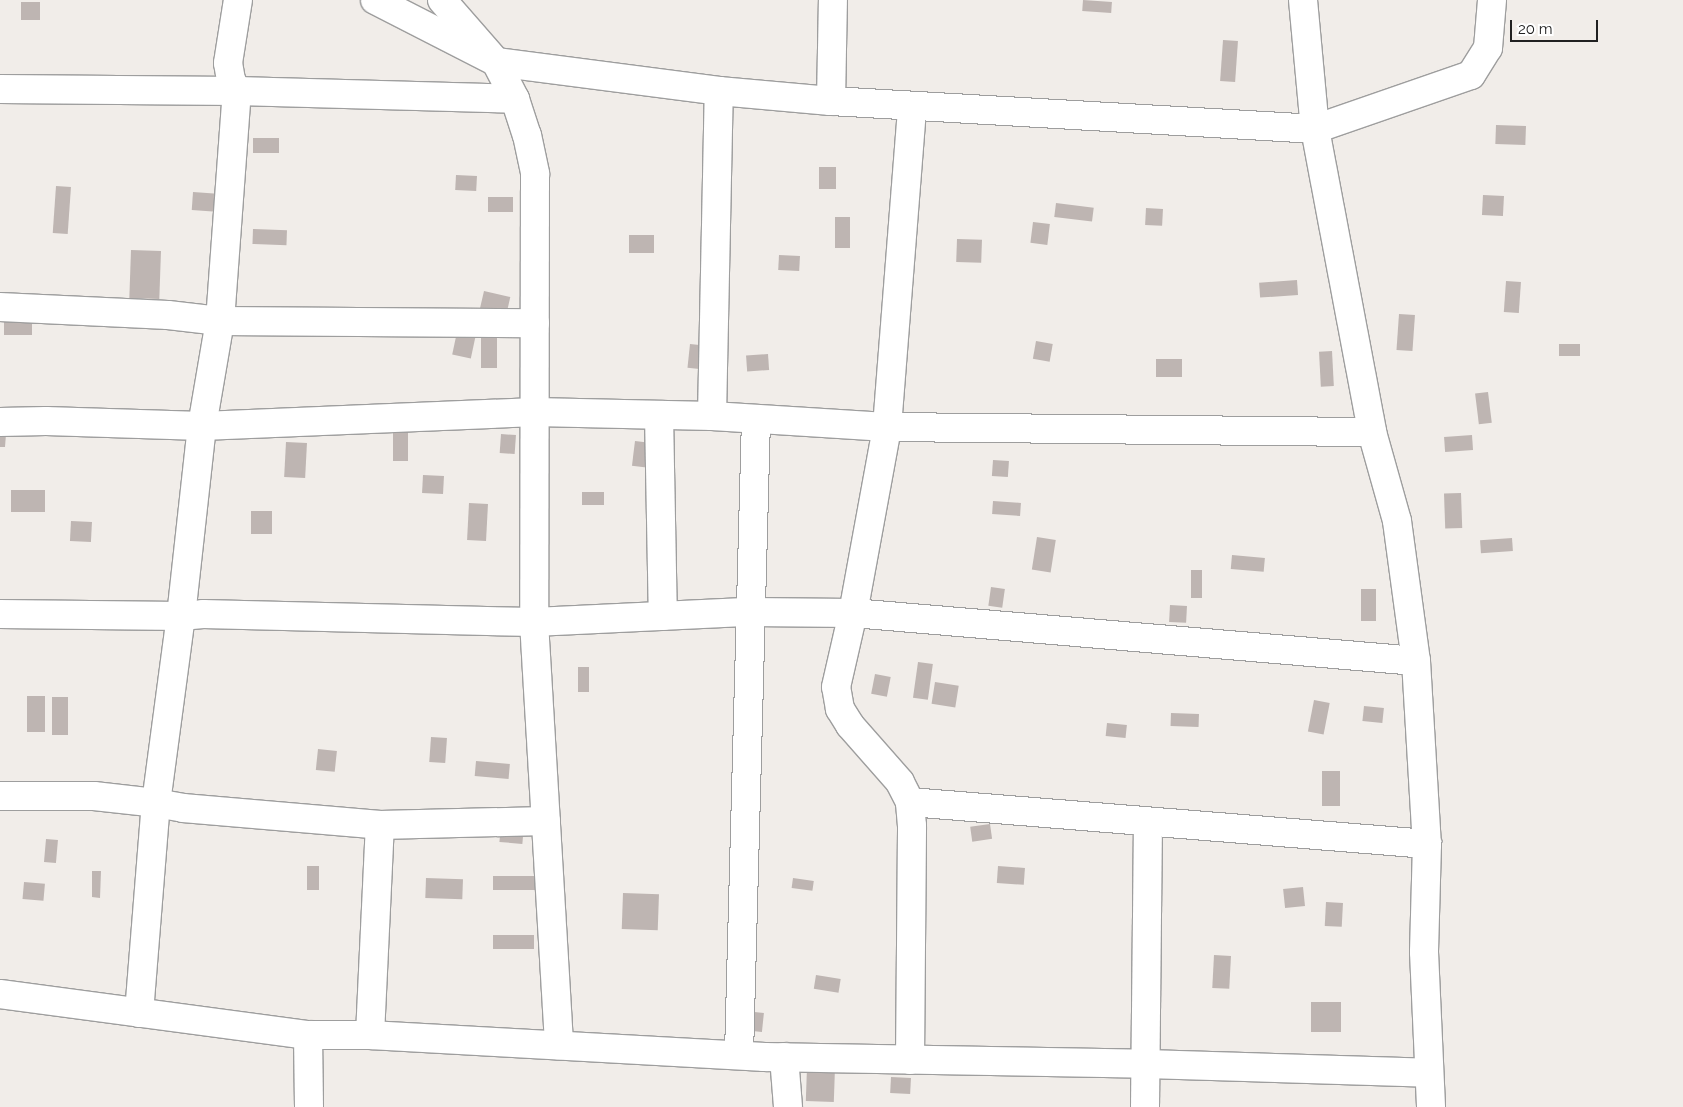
<!DOCTYPE html>
<style>
body{margin:0}
#map{position:relative;width:1683px;height:1107px;overflow:hidden;background:#f1ede9;font-family:Raleway,sans-serif}
div>[style]{position:absolute}
[style*='--x']{left:calc(var(--x)*1px);top:calc(var(--y)*1px);width:calc(var(--w)*1px);rotate:calc(var(--a)*1deg)}
.building>*{inset:0;background:#beb5b2;transform-origin:0 0}
.roads{filter:drop-shadow(1px 0 #9e9e9e) drop-shadow(-1px 0 #9e9e9e) drop-shadow(0 1px #9e9e9e) drop-shadow(0 -1px #9e9e9e)}
.street>*{height:28px;margin:-14px;padding:0 14px;transform-origin:14px;border-radius:14px;background:#fff}
span{translate:-50% -50%;white-space:nowrap;text-align:center;line-height:1.15;-webkit-text-stroke:5px #fff;paint-order:stroke}
.scale{position:absolute;left:1510px;top:20px;width:88px;height:22px;box-sizing:border-box;border:2px solid #212121;border-top:0;padding-left:6px;font-size:15px;line-height:18px;white-space:nowrap;color:#212121;-webkit-text-stroke:4px #fff;paint-order:stroke}
</style>
<div id="map">
<div class="building">
<i style="left:1083px;top:0;width:29px;height:11px;rotate:4deg"></i>
<i style="left:21px;top:2px;width:19px;height:18px"></i>
<i style="left:1223px;top:40px;width:15px;height:41px;rotate:4deg"></i>
<i style="left:1496px;top:125px;width:30px;height:19px;rotate:2deg"></i>
<i style="left:279px;top:138px;width:15px;height:26px;rotate:90deg"></i>
<i style="left:836px;top:167px;width:22px;height:17px;rotate:90deg"></i>
<i style="left:456px;top:175px;width:21px;height:15px;rotate:3deg"></i>
<i style="left:56px;top:186px;width:15px;height:47px;rotate:4deg"></i>
<i style="left:193px;top:192px;width:28px;height:18px;rotate:4deg"></i>
<i style="left:1483px;top:195px;width:21px;height:20px;rotate:3deg"></i>
<i style="left:513px;top:197px;width:15px;height:25px;rotate:90deg"></i>
<i style="left:1056px;top:203px;width:38px;height:14px;rotate:7deg"></i>
<i style="left:1146px;top:208px;width:17px;height:17px;rotate:3deg"></i>
<i style="left:850px;top:217px;width:31px;height:15px;rotate:90deg"></i>
<i style="left:1033px;top:222px;width:17px;height:21px;rotate:7deg"></i>
<i style="left:253px;top:229px;width:34px;height:15px;rotate:2deg"></i>
<i style="left:629px;top:235px;width:25px;height:18px"></i>
<i style="left:957px;top:239px;width:25px;height:23px;rotate:2deg"></i>
<i style="left:131px;top:250px;width:30px;height:48px;rotate:2deg"></i>
<i style="left:779px;top:255px;width:21px;height:15px;rotate:3deg"></i>
<i style="left:1297px;top:280px;width:15px;height:38px;rotate:86deg"></i>
<i style="left:1506px;top:281px;width:15px;height:31px;rotate:4deg"></i>
<i style="left:484px;top:291px;width:27px;height:18px;rotate:13deg"></i>
<i style="left:1399px;top:314px;width:16px;height:36px;rotate:4deg"></i>
<i style="left:4px;top:320px;width:28px;height:15px"></i>
<i style="left:457px;top:332px;width:19px;height:23px;rotate:12deg"></i>
<i style="left:481px;top:336px;width:16px;height:32px"></i>
<i style="left:1036px;top:341px;width:17px;height:18px;rotate:10deg"></i>
<i style="left:690px;top:344px;width:19px;height:24px;rotate:6deg"></i>
<i style="left:1559px;top:344px;width:21px;height:12px"></i>
<i style="left:1332px;top:351px;width:35px;height:13px;rotate:87deg"></i>
<i style="left:768px;top:354px;width:16px;height:22px;rotate:86deg"></i>
<i style="left:1156px;top:359px;width:26px;height:18px"></i>
<i style="left:1488px;top:392px;width:31px;height:13px;rotate:83deg"></i>
<i style="left:393px;top:420px;width:15px;height:41px"></i>
<i style="clip-path:polygon(0 434px,6px 434px,5px 447px,0 447px)"></i>
<i style="left:501px;top:434px;width:15px;height:19px;rotate:4deg"></i>
<i style="left:1472px;top:435px;width:15px;height:28px;rotate:86deg"></i>
<i style="left:635px;top:441px;width:23px;height:25px;rotate:7deg"></i>
<i style="left:286px;top:442px;width:21px;height:35px;rotate:3deg"></i>
<i style="left:993px;top:460px;width:16px;height:16px;rotate:4deg"></i>
<i style="left:423px;top:475px;width:21px;height:18px;rotate:3deg"></i>
<i style="left:11px;top:490px;width:34px;height:22px"></i>
<i style="left:582px;top:492px;width:22px;height:13px"></i>
<i style="left:1461px;top:493px;width:35px;height:17px;rotate:88deg"></i>
<i style="left:993px;top:501px;width:28px;height:13px;rotate:4deg"></i>
<i style="left:469px;top:503px;width:19px;height:37px;rotate:3deg"></i>
<i style="left:251px;top:511px;width:21px;height:23px"></i>
<i style="left:71px;top:521px;width:21px;height:20px;rotate:3deg"></i>
<i style="left:1037px;top:537px;width:19px;height:33px;rotate:9deg"></i>
<i style="left:1512px;top:538px;width:13px;height:32px;rotate:86deg"></i>
<i style="left:1232px;top:555px;width:33px;height:14px;rotate:5deg"></i>
<i style="left:1191px;top:570px;width:11px;height:28px"></i>
<i style="left:991px;top:587px;width:14px;height:19px;rotate:8deg"></i>
<i style="left:1361px;top:589px;width:15px;height:32px"></i>
<i style="left:1170px;top:605px;width:17px;height:17px;rotate:3deg"></i>
<i style="left:918px;top:662px;width:15px;height:36px;rotate:8deg"></i>
<i style="left:578px;top:667px;width:11px;height:25px"></i>
<i style="left:875px;top:674px;width:16px;height:20px;rotate:11deg"></i>
<i style="left:935px;top:682px;width:24px;height:22px;rotate:9deg"></i>
<i style="left:27px;top:696px;width:18px;height:36px"></i>
<i style="left:52px;top:697px;width:16px;height:38px"></i>
<i style="left:1314px;top:700px;width:16px;height:32px;rotate:11deg"></i>
<i style="left:1364px;top:706px;width:20px;height:15px;rotate:6deg"></i>
<i style="left:1171px;top:713px;width:28px;height:13px;rotate:2deg"></i>
<i style="left:1107px;top:723px;width:20px;height:13px;rotate:6deg"></i>
<i style="left:431px;top:737px;width:16px;height:25px;rotate:4deg"></i>
<i style="left:318px;top:749px;width:19px;height:21px;rotate:6deg"></i>
<i style="left:476px;top:761px;width:34px;height:15px;rotate:5deg"></i>
<i style="left:1322px;top:771px;width:18px;height:35px"></i>
<i style="left:501px;top:824px;width:23px;height:18px;rotate:5deg"></i>
<i style="left:990px;top:824px;width:15px;height:20px;rotate:82deg"></i>
<i style="left:46px;top:839px;width:12px;height:23px;rotate:5deg"></i>
<i style="left:307px;top:866px;width:12px;height:24px"></i>
<i style="left:998px;top:866px;width:27px;height:17px;rotate:4deg"></i>
<i style="clip-path:polygon(92px 871px,101px 871px,100px 898px,92px 897px)"></i>
<i style="left:540px;top:876px;width:14px;height:47px;rotate:90deg"></i>
<i style="left:426px;top:878px;width:37px;height:20px;rotate:2deg"></i>
<i style="left:793px;top:878px;width:21px;height:10px;rotate:8deg"></i>
<i style="left:24px;top:882px;width:21px;height:17px;rotate:5deg"></i>
<i style="left:1303px;top:887px;width:19px;height:20px;rotate:84deg"></i>
<i style="left:623px;top:893px;width:36px;height:36px;rotate:2deg"></i>
<i style="left:1326px;top:902px;width:17px;height:24px;rotate:3deg"></i>
<i style="left:493px;top:935px;width:41px;height:14px"></i>
<i style="left:1214px;top:955px;width:17px;height:33px;rotate:3deg"></i>
<i style="left:816px;top:975px;width:25px;height:14px;rotate:9deg"></i>
<i style="left:1311px;top:1002px;width:30px;height:30px"></i>
<i style="left:745px;top:1011px;width:19px;height:19px;rotate:6deg"></i>
<i style="left:807px;top:1067px;width:28px;height:34px;rotate:2deg"></i>
<i style="left:891px;top:1077px;width:20px;height:16px;rotate:3deg"></i>
</div>
<div class="roads">
<div class="street">
<i style="--x:375;--y:0;--w:136;--a:27.1"></i>
<i style="--x:496;--y:62;--w:225;--a:7.4"></i>
<i style="--x:719;--y:91;--w:112;--a:5.1"></i>
<i style="--x:831;--y:101;--w:485;--a:3.3"></i>
<i style="--x:1315;--y:129;--w:165;--a:-19.1"></i>
<i style="--x:1471;--y:75;--w:32;--a:-58"></i>
<i style="--x:1488;--y:48;--w:48;--a:-85.2"></i>
<i style="--x:442;--y:0;--w:82;--a:48.9"></i>
<i style="--x:496;--y:62;--w:42;--a:62.8"></i>
<i style="--x:515;--y:99;--w:38;--a:72"></i>
<i style="--x:527;--y:135;--w:40;--a:78"></i>
<i style="--x:535;--y:174;--w:448;--a:90.1"></i>
<i style="--x:534;--y:622;--w:424;--a:86.6"></i>
<i style="--x:1303;--y:0;--w:130;--a:84.7"></i>
<i style="--x:1315;--y:129;--w:308;--a:79.3"></i>
<i style="--x:1372;--y:432;--w:92;--a:74.3"></i>
<i style="--x:1397;--y:521;--w:141;--a:82.3"></i>
<i style="--x:1416;--y:661;--w:183;--a:86.6"></i>
<i style="--x:1427;--y:844;--w:108;--a:91.6"></i>
<i style="--x:1424;--y:952;--w:155;--a:87.4"></i>
<i style="--x:0;--y:89;--w:237;--a:0.5"></i>
<i style="--x:237;--y:91;--w:278;--a:1.6"></i>
<i style="--x:831;--y:101;--w:101;--a:-88.9"></i>
<i style="--x:0;--y:307;--w:168;--a:2.7"></i>
<i style="--x:168;--y:315;--w:52;--a:6.6"></i>
<i style="--x:220;--y:321;--w:315;--a:0.4"></i>
<i style="--x:659;--y:415;--w:201;--a:88.9"></i>
<i style="--x:712;--y:416;--w:325;--a:-88.8"></i>
<i style="--x:0;--y:422;--w:46;--a:-1.2"></i>
<i style="--x:46;--y:421;--w:156;--a:1.8"></i>
<i style="--x:202;--y:426;--w:333;--a:-2.4"></i>
<i style="--x:535;--y:412;--w:177;--a:1.3"></i>
<i style="--x:712;--y:416;--w:175;--a:3.6"></i>
<i style="--x:887;--y:427;--w:485;--a:0.6"></i>
<i style="--x:0;--y:614;--w:181;--a:0.6"></i>
<i style="--x:181;--y:616;--w:22;--a:-5"></i>
<i style="--x:203;--y:614;--w:331;--a:1.4"></i>
<i style="--x:534;--y:622;--w:216;--a:-2.7"></i>
<i style="--x:750;--y:612;--w:103;--a:0.6"></i>
<i style="--x:853;--y:613;--w:565;--a:4.87"></i>
<i style="--x:0;--y:796;--w:94;--a:0"></i>
<i style="--x:94;--y:796;--w:62;--a:6.4"></i>
<i style="--x:156;--y:803;--w:27;--a:10"></i>
<i style="--x:183;--y:808;--w:198;--a:4.9"></i>
<i style="--x:380;--y:825;--w:166;--a:-1.4"></i>
<i style="--x:910;--y:802;--w:519;--a:4.64"></i>
<i style="--x:0;--y:994;--w:311;--a:7.6"></i>
<i style="--x:308;--y:1035;--w:62;--a:0"></i>
<i style="--x:370;--y:1035;--w:395;--a:3.2"></i>
<i style="--x:764;--y:1057;--w:382;--a:1"></i>
<i style="--x:1146;--y:1064;--w:282;--a:1.8"></i>
<i style="--x:139;--y:1013;--w:211;--a:-85.4"></i>
<i style="--x:156;--y:803;--w:189;--a:-82.4"></i>
<i style="--x:181;--y:616;--w:191;--a:-83.7"></i>
<i style="--x:202;--y:426;--w:107;--a:-80.3"></i>
<i style="--x:220;--y:321;--w:231;--a:-85.8"></i>
<i style="--x:237;--y:91;--w:13;--a:-119"></i>
<i style="--x:231;--y:80;--w:17;--a:-100"></i>
<i style="--x:228;--y:63;--w:64;--a:-81"></i>
<i style="--x:308;--y:1035;--w:72;--a:89.2"></i>
<i style="--x:370;--y:1035;--w:210;--a:-87.3"></i>
<i style="--x:739;--y:1055;--w:636;--a:-88.47"></i>
<i style="--x:784;--y:1057;--w:50;--a:85.4"></i>
<i style="--x:910;--y:1060;--w:234;--a:-89.5"></i>
<i style="--x:912;--y:826;--w:24;--a:-95"></i>
<i style="--x:910;--y:802;--w:22;--a:-117"></i>
<i style="--x:900;--y:782;--w:76;--a:-131.3"></i>
<i style="--x:850;--y:725;--w:19;--a:-122"></i>
<i style="--x:840;--y:709;--w:22;--a:-100"></i>
<i style="--x:836;--y:687;--w:76;--a:-77.1"></i>
<i style="--x:853;--y:613;--w:189;--a:-79.6"></i>
<i style="--x:887;--y:427;--w:321;--a:-85.5"></i>
<i style="--x:1145;--y:1107;--w:285;--a:-89.4"></i>
</div>
</div>
<div class="scale">20 m</div>
</div>
